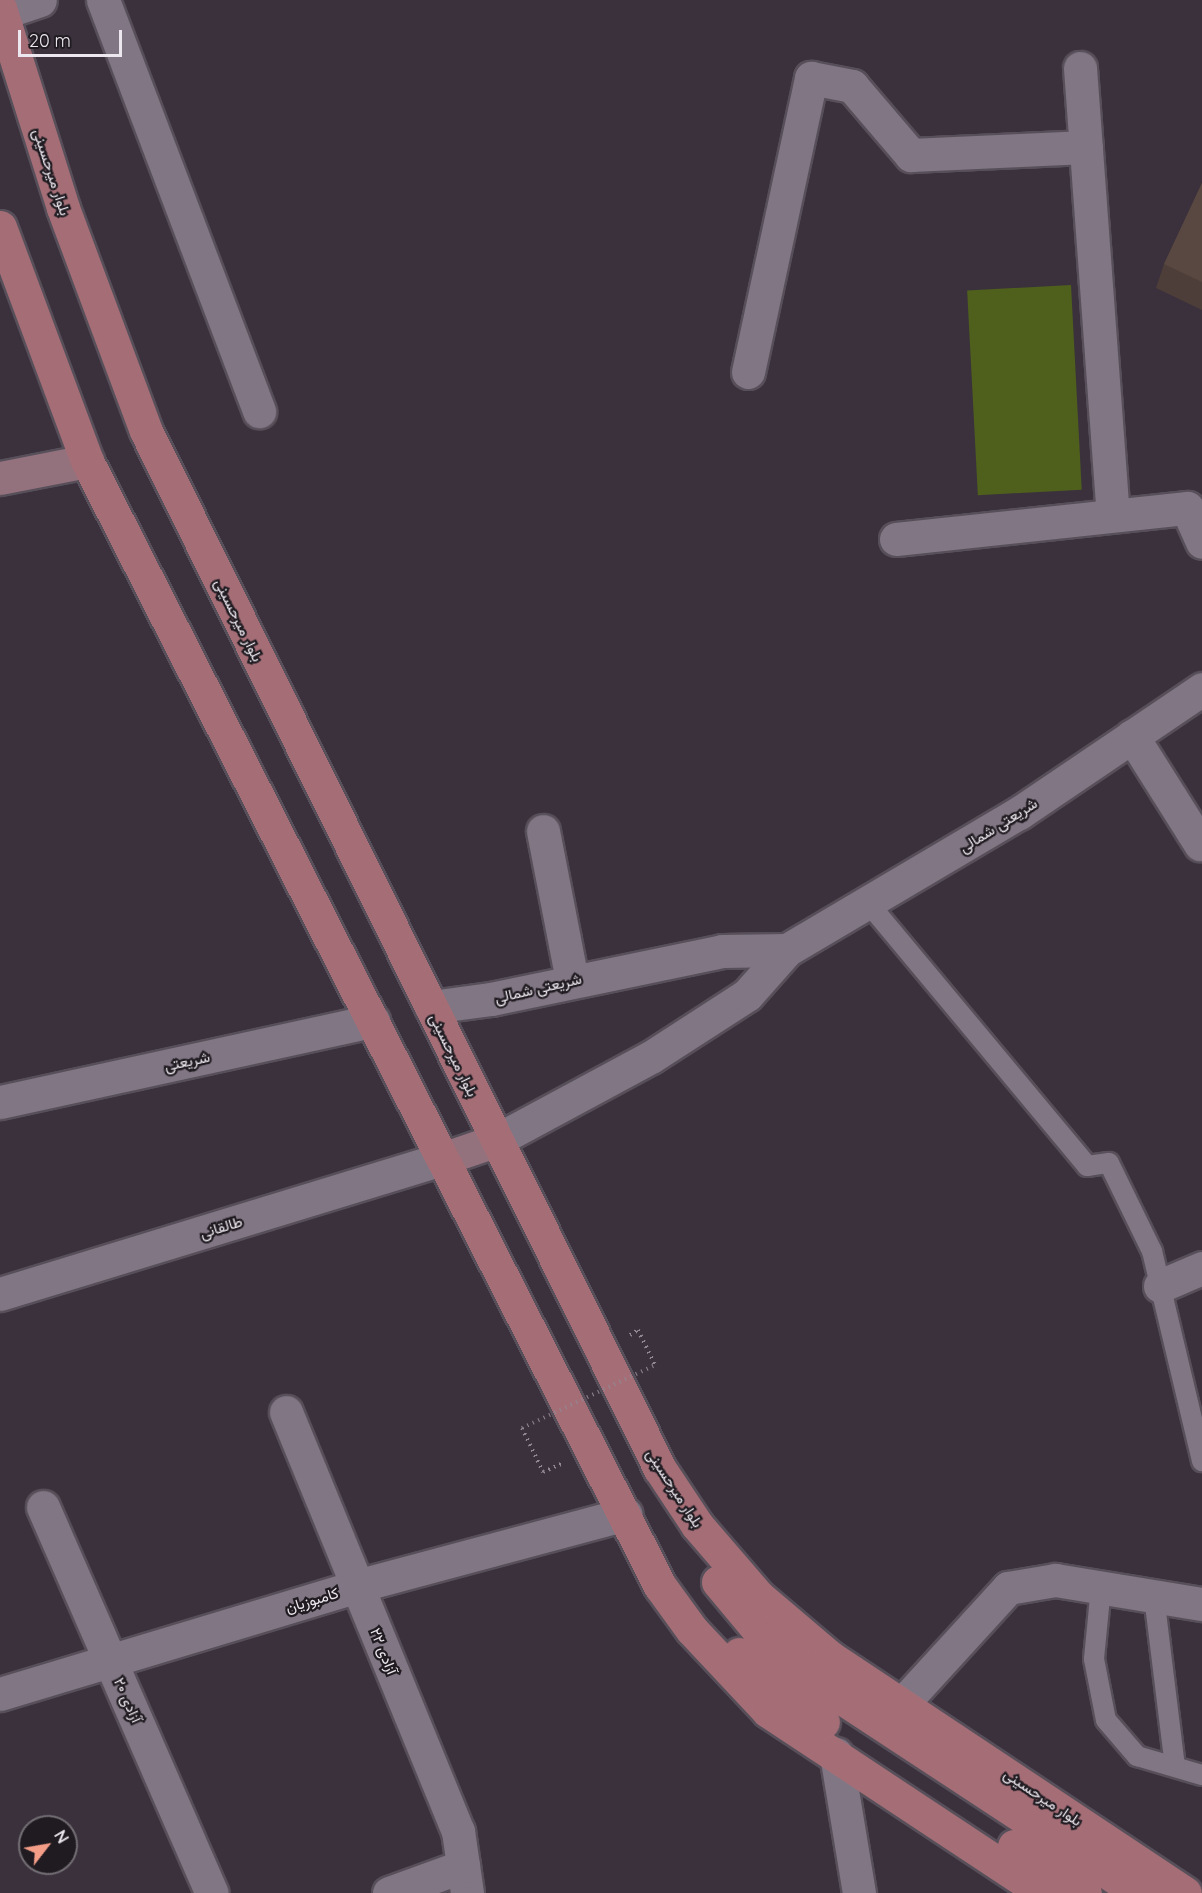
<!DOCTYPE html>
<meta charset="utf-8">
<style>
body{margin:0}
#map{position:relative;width:1202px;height:1893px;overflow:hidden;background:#3b313d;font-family:Quicksand,Vazirmatn,sans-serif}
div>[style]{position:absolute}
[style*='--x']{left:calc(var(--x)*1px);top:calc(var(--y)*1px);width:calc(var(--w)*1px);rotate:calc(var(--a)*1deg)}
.green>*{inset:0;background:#4e601b;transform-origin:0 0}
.path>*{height:4px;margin-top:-2px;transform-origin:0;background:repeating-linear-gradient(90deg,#908792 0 1.5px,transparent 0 6px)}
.roads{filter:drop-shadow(2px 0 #574f59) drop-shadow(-2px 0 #574f59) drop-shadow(0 2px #574f59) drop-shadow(0 -2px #574f59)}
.service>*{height:20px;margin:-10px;padding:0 10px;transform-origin:10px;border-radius:10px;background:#817684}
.minor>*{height:33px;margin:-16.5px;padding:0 16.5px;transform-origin:16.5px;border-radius:16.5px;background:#817684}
.tertiary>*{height:33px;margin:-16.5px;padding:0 16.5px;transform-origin:16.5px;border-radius:16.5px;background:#817684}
.secondary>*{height:33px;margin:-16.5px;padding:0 16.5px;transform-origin:16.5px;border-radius:16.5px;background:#93727e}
.primary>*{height:33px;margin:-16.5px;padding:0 16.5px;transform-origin:16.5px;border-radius:16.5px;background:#a56e77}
.path-bridge>*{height:4px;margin-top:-2px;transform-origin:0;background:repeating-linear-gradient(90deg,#908792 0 1.5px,transparent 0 6px)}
.wall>*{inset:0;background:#4d3e39}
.building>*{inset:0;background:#594842}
span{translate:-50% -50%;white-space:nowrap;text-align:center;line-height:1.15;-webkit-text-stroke:4.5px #201b21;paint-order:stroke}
.street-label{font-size:15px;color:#ede7ef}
.north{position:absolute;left:18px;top:1815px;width:60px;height:60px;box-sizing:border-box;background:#201b21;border:2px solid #726d73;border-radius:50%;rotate:59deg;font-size:16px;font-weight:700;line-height:24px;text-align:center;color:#ede7ef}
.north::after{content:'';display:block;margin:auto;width:21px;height:27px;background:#f49e88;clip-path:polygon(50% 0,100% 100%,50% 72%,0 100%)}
.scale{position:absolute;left:18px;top:30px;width:104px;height:27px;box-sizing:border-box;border:3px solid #ede7ef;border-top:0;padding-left:8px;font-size:18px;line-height:21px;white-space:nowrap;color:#ede7ef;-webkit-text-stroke:4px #201b21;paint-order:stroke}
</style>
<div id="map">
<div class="green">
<i style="left:1071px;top:285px;width:205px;height:104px;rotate:87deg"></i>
</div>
<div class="path">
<i style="--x:630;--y:1335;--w:9;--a:-32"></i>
<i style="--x:638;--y:1330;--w:39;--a:64"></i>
<i style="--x:522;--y:1428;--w:49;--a:64.5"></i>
<i style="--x:543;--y:1472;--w:20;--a:-24"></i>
</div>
<div class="roads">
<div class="service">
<i style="--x:869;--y:904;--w:341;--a:50.2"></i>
<i style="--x:1087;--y:1166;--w:22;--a:-8"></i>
<i style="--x:1109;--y:1163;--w:98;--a:64"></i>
<i style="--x:1152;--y:1251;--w:216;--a:76.6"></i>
<i style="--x:1101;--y:1587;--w:72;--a:95.6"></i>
<i style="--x:1094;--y:1659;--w:62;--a:78.9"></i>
<i style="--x:1106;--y:1720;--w:48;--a:49.3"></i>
<i style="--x:1137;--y:1756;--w:68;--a:16.3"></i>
<i style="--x:1154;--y:1596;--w:172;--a:83"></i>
</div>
<div class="minor">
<i style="--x:103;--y:0;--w:440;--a:69.2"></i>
<i style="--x:2;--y:13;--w:40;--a:-18.9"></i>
<i style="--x:1080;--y:68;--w:447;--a:85.8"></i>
<i style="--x:748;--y:372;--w:301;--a:-77.9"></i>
<i style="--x:811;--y:78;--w:42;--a:11"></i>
<i style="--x:852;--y:86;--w:91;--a:49.5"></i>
<i style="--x:911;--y:155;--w:175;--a:-2.6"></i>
<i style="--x:896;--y:539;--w:293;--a:-6.1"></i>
<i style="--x:1187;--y:508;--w:37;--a:66"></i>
<i style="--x:1132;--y:736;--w:128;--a:57.8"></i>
<i style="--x:543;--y:831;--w:152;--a:79"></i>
<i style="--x:1160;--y:1286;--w:46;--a:-23.2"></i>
<i style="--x:0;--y:1294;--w:462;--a:-17"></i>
<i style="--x:286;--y:1412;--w:453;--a:67.7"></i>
<i style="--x:458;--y:1831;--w:63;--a:81.7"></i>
<i style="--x:43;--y:1507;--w:421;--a:66.4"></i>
<i style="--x:0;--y:1694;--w:373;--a:-16.8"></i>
<i style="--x:357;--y:1586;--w:278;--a:-15"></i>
<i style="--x:836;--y:1754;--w:141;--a:80.6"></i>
<i style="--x:389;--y:1893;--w:79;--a:-20"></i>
</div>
<div class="tertiary">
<i style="--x:431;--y:1007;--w:61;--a:-7.6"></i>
<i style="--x:491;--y:999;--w:236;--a:-11.7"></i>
<i style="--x:722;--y:951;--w:65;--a:-0.9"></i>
<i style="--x:0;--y:1102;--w:382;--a:-12.3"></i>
<i style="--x:495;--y:1141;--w:177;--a:-28.3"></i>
<i style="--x:651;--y:1057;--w:114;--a:-32.9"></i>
<i style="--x:747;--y:995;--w:60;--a:-48.4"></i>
<i style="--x:787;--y:950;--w:269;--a:-30.6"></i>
<i style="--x:1019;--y:813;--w:221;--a:-34.1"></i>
<i style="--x:903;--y:1703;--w:156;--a:-47.6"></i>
<i style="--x:1008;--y:1588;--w:48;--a:-9.7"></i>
<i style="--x:1055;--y:1580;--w:149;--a:9.3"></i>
</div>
<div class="secondary">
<i style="--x:0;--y:478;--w:89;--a:-11.1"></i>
<i style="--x:442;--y:1159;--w:56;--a:-18.8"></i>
</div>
<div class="primary">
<i style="--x:0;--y:8;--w:210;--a:72.5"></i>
<i style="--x:63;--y:208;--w:238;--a:69.6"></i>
<i style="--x:146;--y:431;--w:1158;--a:63.66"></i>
<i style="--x:660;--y:1469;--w:67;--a:56.5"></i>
<i style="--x:697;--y:1525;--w:94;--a:49.3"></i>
<i style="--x:758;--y:1596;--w:94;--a:40.3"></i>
<i style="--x:830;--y:1657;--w:426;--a:33.6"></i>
<i style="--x:0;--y:227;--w:250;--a:69.6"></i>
<i style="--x:87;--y:461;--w:1263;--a:63.01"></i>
<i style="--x:660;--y:1586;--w:54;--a:54"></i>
<i style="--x:692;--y:1630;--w:111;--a:46.8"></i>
<i style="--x:768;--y:1711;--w:330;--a:33.5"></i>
<i style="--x:718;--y:1582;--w:64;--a:50.1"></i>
<i style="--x:759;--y:1631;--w:79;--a:40.9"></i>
<i style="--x:819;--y:1683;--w:383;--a:33.3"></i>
<i style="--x:739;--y:1654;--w:108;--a:39"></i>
<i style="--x:1014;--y:1846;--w:85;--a:33.5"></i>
</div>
</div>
<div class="path-bridge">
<i style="--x:522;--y:1428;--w:147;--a:-25.3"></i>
</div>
<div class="wall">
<i style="clip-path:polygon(1202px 183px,1202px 310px,1156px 288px,1164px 264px)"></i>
</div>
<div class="building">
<i style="clip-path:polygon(1202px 183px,1202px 282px,1164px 264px)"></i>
</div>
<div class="street-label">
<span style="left:52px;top:172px;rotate:72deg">بلوار میرحسینی</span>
<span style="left:239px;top:620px;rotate:64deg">بلوار میرحسینی</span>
<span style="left:998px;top:825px;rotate:-32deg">شریعتی شمالی</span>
<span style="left:538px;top:988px;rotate:-13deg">شریعتی شمالی</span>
<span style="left:454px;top:1055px;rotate:64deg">بلوار میرحسینی</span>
<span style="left:187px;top:1061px;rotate:-12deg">شریعتی</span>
<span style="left:221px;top:1227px;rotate:-17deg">طالقانی</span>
<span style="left:675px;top:1488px;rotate:57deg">بلوار میرحسینی</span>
<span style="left:312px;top:1600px;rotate:-17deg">کامبوزیان</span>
<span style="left:384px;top:1651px;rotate:68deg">آزادی ۲۲</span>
<span style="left:128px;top:1700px;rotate:66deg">آزادی ۲۰</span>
<span style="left:1043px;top:1797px;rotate:34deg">بلوار میرحسینی</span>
</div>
<div class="north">N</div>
<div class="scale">20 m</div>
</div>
